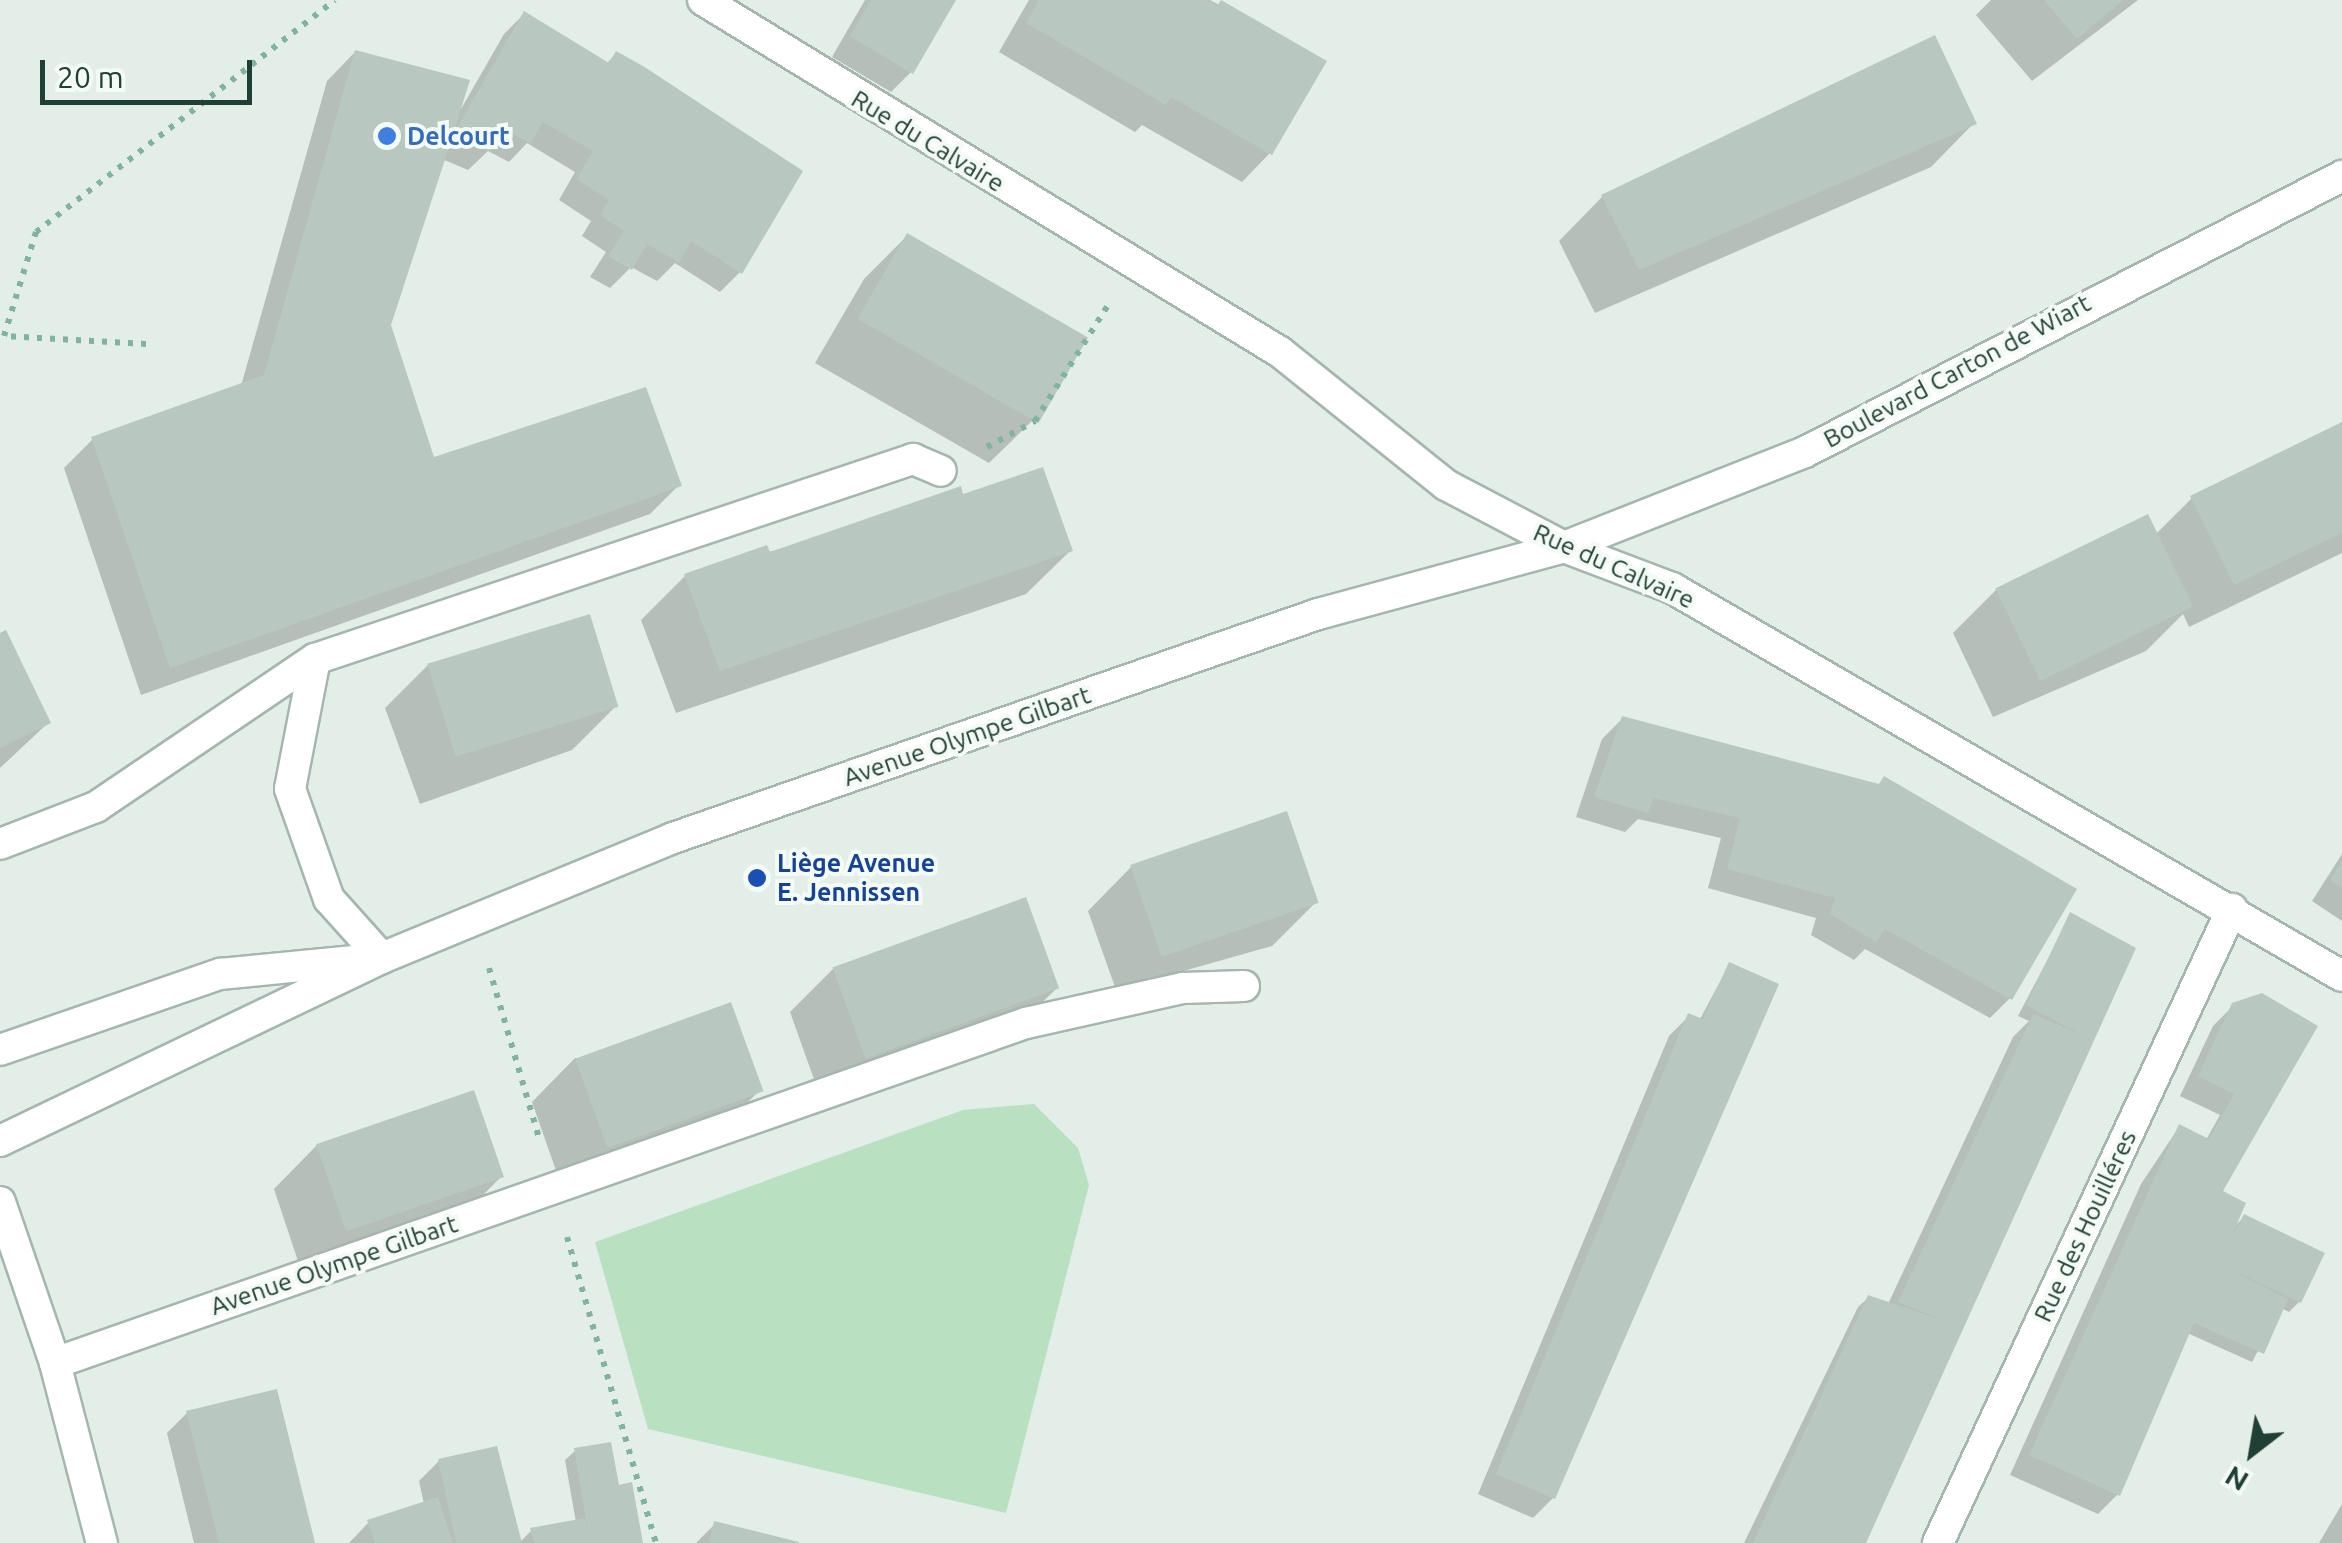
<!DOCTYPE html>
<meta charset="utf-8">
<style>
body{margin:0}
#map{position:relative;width:2342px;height:1543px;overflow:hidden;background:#e3eee8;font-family:Ubuntu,sans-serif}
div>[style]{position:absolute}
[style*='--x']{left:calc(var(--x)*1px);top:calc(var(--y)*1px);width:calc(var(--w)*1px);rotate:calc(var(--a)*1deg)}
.green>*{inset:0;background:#bae0c2}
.shadow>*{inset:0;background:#0003}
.building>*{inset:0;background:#b8c8c1;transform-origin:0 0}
.path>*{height:6px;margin-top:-3px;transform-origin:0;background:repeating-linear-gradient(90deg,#81b3a0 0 5px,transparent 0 13px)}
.roads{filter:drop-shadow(2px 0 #a5b6af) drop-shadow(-2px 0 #a5b6af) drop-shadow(0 2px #a5b6af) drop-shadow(0 -2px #a5b6af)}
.lane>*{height:30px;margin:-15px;padding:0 15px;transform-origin:15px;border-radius:15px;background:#fff}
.street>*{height:30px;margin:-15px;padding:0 15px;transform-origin:15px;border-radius:15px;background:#fff}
.secondary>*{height:30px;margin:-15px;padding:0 15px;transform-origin:15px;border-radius:15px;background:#fff}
.dots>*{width:28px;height:28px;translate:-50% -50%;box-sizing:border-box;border:5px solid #f4faf6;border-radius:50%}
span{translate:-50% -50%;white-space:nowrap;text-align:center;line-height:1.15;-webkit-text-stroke:8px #f4faf6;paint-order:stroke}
.shop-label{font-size:25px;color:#366cbe;font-weight:700}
.left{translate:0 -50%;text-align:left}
.street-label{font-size:25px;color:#214035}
.transit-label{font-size:25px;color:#164399;font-weight:700}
.north{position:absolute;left:2202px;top:1403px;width:100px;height:100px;-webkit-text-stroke:8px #f4faf6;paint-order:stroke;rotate:211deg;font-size:28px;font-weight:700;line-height:40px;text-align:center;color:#214035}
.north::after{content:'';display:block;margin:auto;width:35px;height:45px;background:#214035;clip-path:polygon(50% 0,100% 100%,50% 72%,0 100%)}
.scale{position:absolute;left:40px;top:60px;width:212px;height:45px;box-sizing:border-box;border:5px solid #214035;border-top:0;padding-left:12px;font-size:30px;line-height:35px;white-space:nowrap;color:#214035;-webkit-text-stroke:8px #f4faf6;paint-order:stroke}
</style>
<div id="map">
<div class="green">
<i style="clip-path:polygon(1034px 1104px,1078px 1148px,1089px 1185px,1006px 1513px,648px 1429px,595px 1242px,963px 1110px)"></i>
</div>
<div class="shadow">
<i style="clip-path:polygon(865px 0,953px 0,911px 72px,891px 92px,832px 57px)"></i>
<i style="clip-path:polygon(1029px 0,1210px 0,1324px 62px,1270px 153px,1242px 182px,1142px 125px,1135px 132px,999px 52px)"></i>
<i style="clip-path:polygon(1991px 0,2138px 0,2032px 81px,1976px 15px)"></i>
<i style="clip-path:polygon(524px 14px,606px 64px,616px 54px,740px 272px,720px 292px,675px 263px,657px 281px,631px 267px,610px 288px,590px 277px,606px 252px,582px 236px,591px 221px,559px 200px,575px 172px,527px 143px,509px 162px,488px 151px,468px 170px,442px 159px,388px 325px,432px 460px,679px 485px,650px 514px,141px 695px,64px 468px,93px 439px,241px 386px,327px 81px,355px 52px,461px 109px,504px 34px)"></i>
<i style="clip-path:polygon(1974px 123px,1931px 167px,1595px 313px,1559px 241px,1602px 197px)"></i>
<i style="clip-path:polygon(907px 236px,1033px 420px,989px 463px,815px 363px,864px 279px)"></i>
<i style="clip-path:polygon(2342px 424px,2342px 553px,2189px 627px,2183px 614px,2146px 651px,1993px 717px,1953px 633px,1996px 590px,2155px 535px,2192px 498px)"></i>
<i style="clip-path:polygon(962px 497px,1070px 551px,1026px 594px,676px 713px,641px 620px,685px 576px)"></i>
<i style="clip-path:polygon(0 636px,48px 723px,0 768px)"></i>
<i style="clip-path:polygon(429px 664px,616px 706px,572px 750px,420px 804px,385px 708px)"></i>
<i style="clip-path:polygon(1622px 719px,1877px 786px,1884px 779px,2010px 998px,1990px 1018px,1865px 949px,1854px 960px,1811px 935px,1816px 918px,1708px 888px,1721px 838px,1638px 819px,1625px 832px,1576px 817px,1602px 739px)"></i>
<i style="clip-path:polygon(2342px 854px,2342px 921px,2312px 901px)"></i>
<i style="clip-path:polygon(1131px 867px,1316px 902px,1272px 946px,1116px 990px,1088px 911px)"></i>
<i style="clip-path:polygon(2071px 915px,2133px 949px,1864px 1543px,1744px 1543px,1858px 1307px,1868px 1298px,1888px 1304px,2013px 1037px,2029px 1021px,2018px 1016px)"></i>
<i style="clip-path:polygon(1729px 965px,1553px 1498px,1533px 1518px,1478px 1494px,1669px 1036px,1689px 1016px,1699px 1021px)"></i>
<i style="clip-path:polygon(834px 968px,1057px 988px,1013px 1031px,821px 1099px,790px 1012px)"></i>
<i style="clip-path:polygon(2262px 996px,2220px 1192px,2232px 1229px,2244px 1217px,2299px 1302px,2289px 1312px,2281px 1308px,2252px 1362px,2185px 1332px,2118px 1494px,2098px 1514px,2010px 1475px,2141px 1184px,2179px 1127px,2206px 1140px,2220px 1115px,2180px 1096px,2213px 1026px,2234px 1005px)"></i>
<i style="clip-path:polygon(575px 1058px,760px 1090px,716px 1134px,560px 1182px,532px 1102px)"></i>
<i style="clip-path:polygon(317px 1145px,501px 1177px,457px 1221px,300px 1267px,274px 1189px)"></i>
<i style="clip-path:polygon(187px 1413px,313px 1543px,194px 1543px,167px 1433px)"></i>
<i style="clip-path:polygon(575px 1451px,617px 1488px,641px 1543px,519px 1543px,532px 1530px,576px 1522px,565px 1460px)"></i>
<i style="clip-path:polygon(439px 1461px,517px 1543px,349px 1543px,369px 1522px,424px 1504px,419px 1481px)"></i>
<i style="clip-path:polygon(2342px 1504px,2342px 1543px,2319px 1543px)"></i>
<i style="clip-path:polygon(715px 1524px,792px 1543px,696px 1543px)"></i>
</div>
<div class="building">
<i style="clip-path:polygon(871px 0,956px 0,913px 74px,850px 36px)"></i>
<i style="clip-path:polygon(1039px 0,1207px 0,1217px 6px,1221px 0,1327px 61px,1272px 155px,1171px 97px,1166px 105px,1026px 23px)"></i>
<i style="clip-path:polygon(2044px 0,2123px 0,2077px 39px)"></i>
<i style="clip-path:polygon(524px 11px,609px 63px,616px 51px,643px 66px,803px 171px,742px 274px,691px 241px,679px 263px,647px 244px,632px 270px,608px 256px,624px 231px,600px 215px,609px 200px,577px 179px,593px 151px,543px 122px,531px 143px,504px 130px,490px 152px,453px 135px,391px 325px,434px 457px,646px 387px,682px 486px,170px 668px,91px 437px,264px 375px,355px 50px,470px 80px,453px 135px)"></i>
<i style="clip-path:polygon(1935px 35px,1977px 124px,1639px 270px,1601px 195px)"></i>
<i style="left:907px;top:233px;width:209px;height:99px;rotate:30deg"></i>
<i style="clip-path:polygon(2342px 422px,2342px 533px,2234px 585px,2190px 496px)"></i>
<i style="clip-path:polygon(1043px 467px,1073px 551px,720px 671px,684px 574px,767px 545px,770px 552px,961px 486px,963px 494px)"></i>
<i style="left:2148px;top:514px;width:103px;height:170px;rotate:64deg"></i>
<i style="left:590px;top:614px;width:97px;height:170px;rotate:73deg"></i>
<i style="clip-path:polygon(6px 630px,51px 723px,0 748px,0 633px)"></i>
<i style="clip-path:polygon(1622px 716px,1879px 784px,1884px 776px,2077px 889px,2012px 1000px,1885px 929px,1876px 942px,1830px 914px,1835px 898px,1727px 869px,1740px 818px,1653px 798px,1648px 813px,1594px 797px)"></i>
<i style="left:1287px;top:811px;width:97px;height:166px;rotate:71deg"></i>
<i style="clip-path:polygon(2342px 861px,2342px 888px,2330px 880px)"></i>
<i style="left:1026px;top:897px;width:97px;height:206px;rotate:70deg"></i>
<i style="clip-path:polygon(2070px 912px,2136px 948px,1866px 1543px,1753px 1543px,1868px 1295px,1942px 1320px,1898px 1302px,2033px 1014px,2082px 1035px,2026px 1005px)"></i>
<i style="clip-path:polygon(1729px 962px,1779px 984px,1555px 1499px,1496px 1474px,1688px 1013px,1703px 1019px)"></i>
<i style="clip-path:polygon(2262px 993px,2318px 1026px,2223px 1191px,2246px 1203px,2230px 1240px,2244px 1214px,2325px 1253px,2301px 1303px,2220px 1264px,2288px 1299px,2264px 1354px,2194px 1323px,2120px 1496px,2029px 1455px,2179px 1124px,2209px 1139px,2234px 1094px,2198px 1076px,2232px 1003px)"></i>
<i style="left:731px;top:1002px;width:95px;height:166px;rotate:70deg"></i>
<i style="left:474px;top:1090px;width:92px;height:167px;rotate:71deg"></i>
<i style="clip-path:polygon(277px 1389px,315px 1543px,219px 1543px,186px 1411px)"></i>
<i style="clip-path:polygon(611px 1442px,619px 1485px,632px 1482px,643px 1543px,534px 1543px,530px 1528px,585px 1518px,589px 1537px,574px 1448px)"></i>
<i style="clip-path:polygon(497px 1446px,522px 1543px,456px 1543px,438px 1459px)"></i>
<i style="clip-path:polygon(438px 1497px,453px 1543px,375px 1543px,367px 1520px)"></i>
<i style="clip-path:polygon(714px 1521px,799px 1542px,799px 1543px,709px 1543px)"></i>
</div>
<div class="path">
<i style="--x:146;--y:344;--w:142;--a:-176.8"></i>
<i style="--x:4;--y:336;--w:109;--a:-72.9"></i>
<i style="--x:36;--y:232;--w:378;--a:-37.8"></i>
<i style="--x:987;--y:447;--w:55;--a:-28.4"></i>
<i style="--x:1035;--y:421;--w:137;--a:-57.8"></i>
<i style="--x:489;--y:968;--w:177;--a:73.6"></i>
<i style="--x:567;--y:1237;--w:319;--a:73.8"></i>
</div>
<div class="roads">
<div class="lane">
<i style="--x:315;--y:659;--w:132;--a:100.9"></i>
<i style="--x:290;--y:789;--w:117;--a:70.5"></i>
<i style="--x:329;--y:899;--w:79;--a:48.1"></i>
<i style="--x:0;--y:844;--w:103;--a:-21.1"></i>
<i style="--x:96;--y:807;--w:264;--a:-34.1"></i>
<i style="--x:315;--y:659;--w:631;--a:-18.49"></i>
<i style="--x:913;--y:459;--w:30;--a:23"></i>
<i style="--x:55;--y:1363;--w:1029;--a:-19.3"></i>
<i style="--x:1026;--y:1023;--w:161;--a:-12.6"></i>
<i style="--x:1183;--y:988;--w:61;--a:-1.9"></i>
</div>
<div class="street">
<i style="--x:703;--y:0;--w:676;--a:31.39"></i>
<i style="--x:1280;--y:352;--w:213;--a:38.7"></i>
<i style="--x:1446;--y:485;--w:133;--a:27.7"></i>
<i style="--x:1564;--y:547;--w:116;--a:20.8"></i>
<i style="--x:1672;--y:588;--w:774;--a:30.08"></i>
<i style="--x:0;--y:1202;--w:170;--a:71.1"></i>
<i style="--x:55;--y:1363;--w:186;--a:75.4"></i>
<i style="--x:1938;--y:1543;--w:699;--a:-65.12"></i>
</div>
<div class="secondary">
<i style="--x:0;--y:1050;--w:233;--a:-19.1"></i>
<i style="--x:220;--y:974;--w:145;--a:-5.6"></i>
<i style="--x:0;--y:1141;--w:424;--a:-25.6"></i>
<i style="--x:382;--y:958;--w:315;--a:-22.4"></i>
<i style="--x:673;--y:838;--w:683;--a:-19.15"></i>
<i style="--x:1318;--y:614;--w:255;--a:-15.2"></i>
<i style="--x:1564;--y:547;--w:259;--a:-21.5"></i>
<i style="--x:1805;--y:452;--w:604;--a:-27.2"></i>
</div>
</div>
<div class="dots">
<i style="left:387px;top:136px;background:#3f7fe0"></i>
<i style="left:757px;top:878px;background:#1a4fb4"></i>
</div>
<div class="shop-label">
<span class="left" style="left:407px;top:136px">Delcourt</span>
</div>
<div class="street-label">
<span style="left:928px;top:141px;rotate:31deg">Rue du Calvaire</span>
<span style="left:1957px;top:371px;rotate:-28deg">Boulevard Carton de Wiart</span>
<span style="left:1614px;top:566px;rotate:24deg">Rue du Calvaire</span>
<span style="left:967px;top:736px;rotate:-19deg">Avenue Olympe Gilbart</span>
<span style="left:2085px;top:1226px;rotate:-65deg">Rue des Houilléres</span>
<span style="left:334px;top:1265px;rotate:-19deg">Avenue Olympe Gilbart</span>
</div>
<div class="transit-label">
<span class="left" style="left:777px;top:878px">Liège Avenue<br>E. Jennissen</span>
</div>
<div class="north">N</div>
<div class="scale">20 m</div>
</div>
